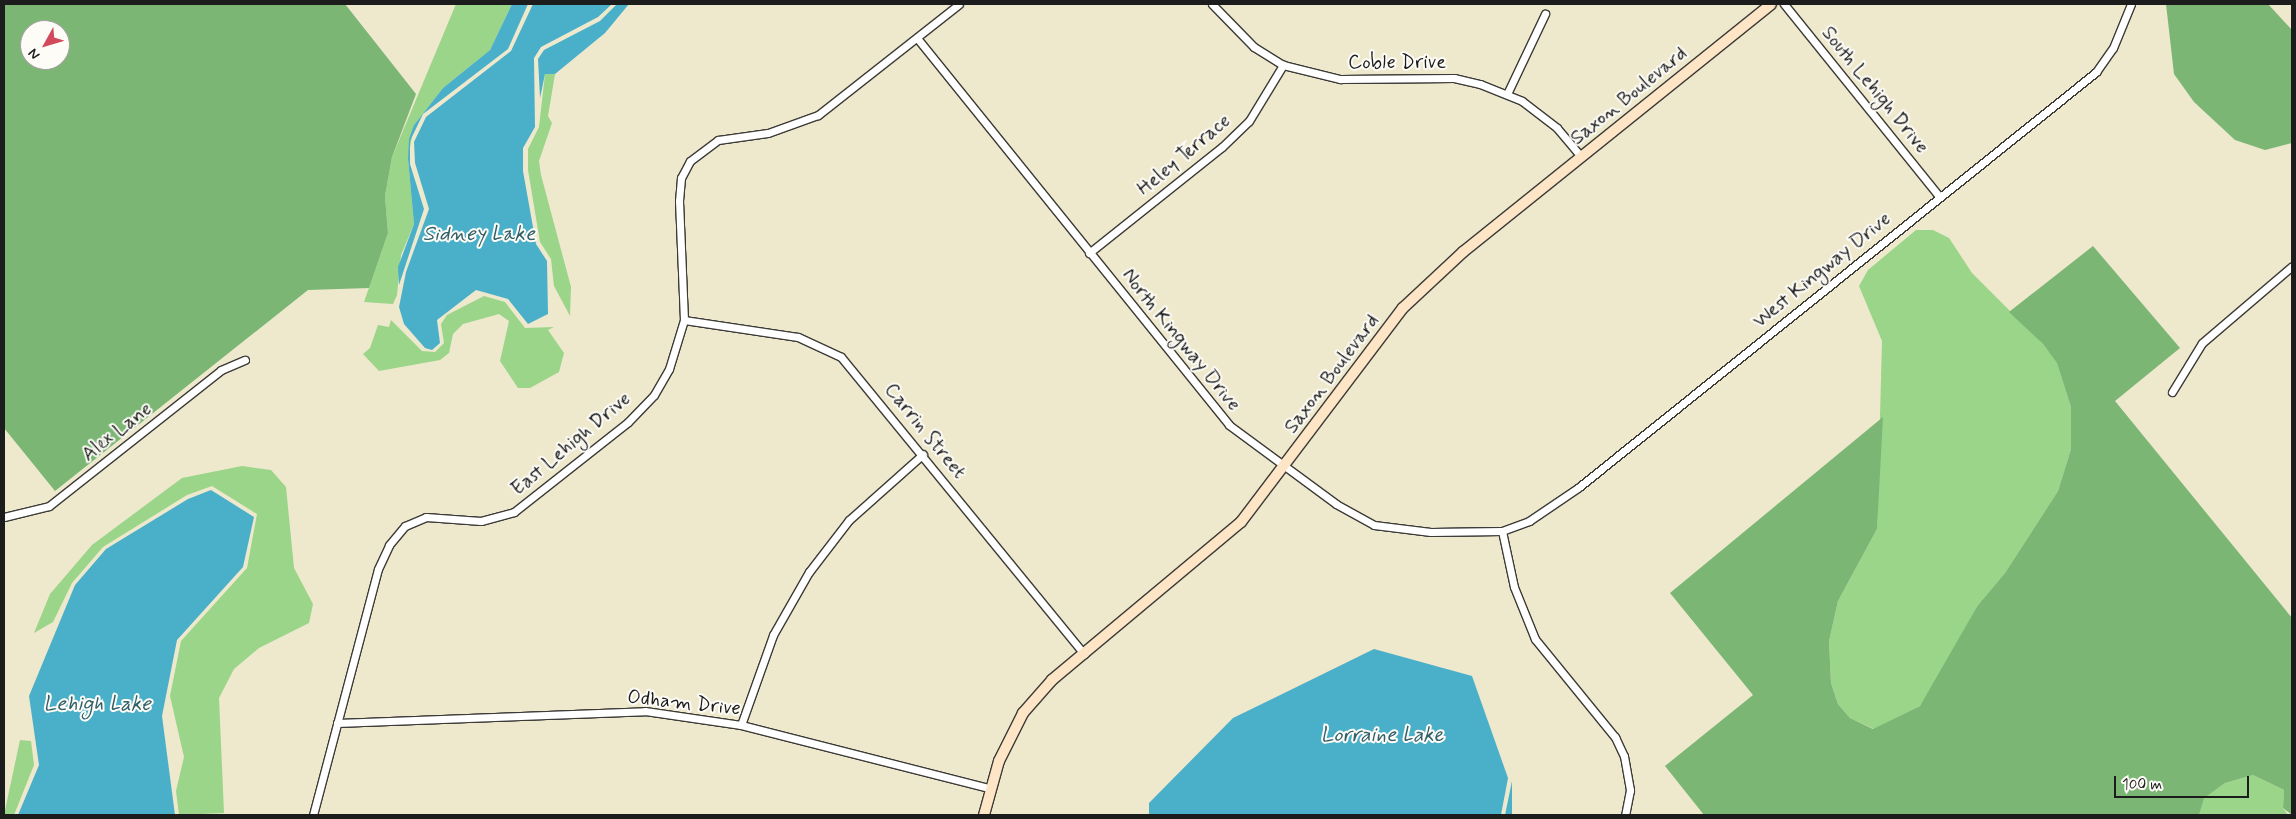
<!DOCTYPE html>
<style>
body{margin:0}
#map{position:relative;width:2296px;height:819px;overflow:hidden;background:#eee8cd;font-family:Mynerve,sans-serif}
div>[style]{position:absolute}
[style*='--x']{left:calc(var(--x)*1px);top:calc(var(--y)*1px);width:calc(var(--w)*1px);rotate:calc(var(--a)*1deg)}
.green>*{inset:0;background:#9ad589}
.forest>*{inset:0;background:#7bb675}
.water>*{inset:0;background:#4ab0c9}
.roads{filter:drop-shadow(1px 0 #3c3b37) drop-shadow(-1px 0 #3c3b37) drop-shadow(0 1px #3c3b37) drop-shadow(0 -1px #3c3b37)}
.street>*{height:7px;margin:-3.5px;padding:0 3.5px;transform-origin:3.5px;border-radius:3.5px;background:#fff}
.secondary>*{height:10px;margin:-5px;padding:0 5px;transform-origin:5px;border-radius:5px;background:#fee5c5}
span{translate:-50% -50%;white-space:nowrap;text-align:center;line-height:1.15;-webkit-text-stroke:4px #fdfcf7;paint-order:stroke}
.street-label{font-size:20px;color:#1c1c1c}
.water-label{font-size:21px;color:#315f6a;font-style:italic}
.frame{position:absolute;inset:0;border:5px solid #1c1c1c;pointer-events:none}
.north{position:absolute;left:20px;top:20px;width:50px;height:50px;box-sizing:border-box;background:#fdfcf7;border:1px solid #a3a29f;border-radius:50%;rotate:231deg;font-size:14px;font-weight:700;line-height:20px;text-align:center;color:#1c1c1c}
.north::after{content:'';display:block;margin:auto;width:18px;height:22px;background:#d1495b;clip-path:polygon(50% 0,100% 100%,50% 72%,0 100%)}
.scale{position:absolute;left:2114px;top:776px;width:135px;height:22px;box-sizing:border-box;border:2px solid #1c1c1c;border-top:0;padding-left:6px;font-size:15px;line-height:18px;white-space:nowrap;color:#1c1c1c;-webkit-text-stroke:4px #fdfcf7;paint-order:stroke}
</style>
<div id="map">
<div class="green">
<i style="clip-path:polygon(456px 4px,512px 4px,490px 50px,443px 88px,414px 125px,408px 159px,414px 224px,401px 255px,397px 295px,393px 304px,364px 302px,388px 233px,385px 196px,392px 157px)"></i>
<i style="clip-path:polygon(545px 74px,555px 74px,548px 116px,552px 123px,539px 161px,541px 175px,571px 287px,570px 316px,554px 286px,551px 259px,540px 242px,528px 170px,528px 149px,539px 127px)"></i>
<i style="clip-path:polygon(1916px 230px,1933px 230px,1949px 238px,1972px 273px,2043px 344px,2057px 362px,2071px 407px,2071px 449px,2058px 491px,2005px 573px,1978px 605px,1941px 677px,1920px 706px,1874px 729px,1850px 718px,1838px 704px,1831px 683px,1829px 641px,1838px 601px,1877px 529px,1882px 341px,1859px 286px,1868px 270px)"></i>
<i style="clip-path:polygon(484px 296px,505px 302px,525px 328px,554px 327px,548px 330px,564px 353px,559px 372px,530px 388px,518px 388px,500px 361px,509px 321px,499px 314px,463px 324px,453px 334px,449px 353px,440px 360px,379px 371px,363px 354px,370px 348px,378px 325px,389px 327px,391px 320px,422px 351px,435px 352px,444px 343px,441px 324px,447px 315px)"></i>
<i style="clip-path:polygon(242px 466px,271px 470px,286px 487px,294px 568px,313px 604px,309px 623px,259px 648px,234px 669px,219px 698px,224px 813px,179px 815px,176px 791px,184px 757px,170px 696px,181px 641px,247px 568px,257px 514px,212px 486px,187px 495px,103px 547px,72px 583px,53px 622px,34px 633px,50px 594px,92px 545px,182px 478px)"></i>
<i style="clip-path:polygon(20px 740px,31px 741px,34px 765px,14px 815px,4px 815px)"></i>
<i style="clip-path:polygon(2253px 775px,2284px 790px,2283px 808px,2288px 815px,2199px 815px,2203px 798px,2225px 783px)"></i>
</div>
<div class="forest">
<i style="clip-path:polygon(evenodd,4px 4px,345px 4px,416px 94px,392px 157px,385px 196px,388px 233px,369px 288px,308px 290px,55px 491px,4px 428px,4px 4px,30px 30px,60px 30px,60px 60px,30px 60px,30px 30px)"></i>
<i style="clip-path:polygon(2166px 4px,2268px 4px,2292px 30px,2292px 143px,2265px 150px,2235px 140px,2194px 102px,2174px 74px)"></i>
<i style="clip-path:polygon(2093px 246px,2180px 348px,2115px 401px,2292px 618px,2292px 815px,2283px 808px,2284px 790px,2253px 775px,2225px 783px,2204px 798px,2199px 815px,1704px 815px,1665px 766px,1753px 695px,1670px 593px,1883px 417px,1877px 529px,1838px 601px,1829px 641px,1831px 683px,1838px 704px,1850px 718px,1873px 729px,1920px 706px,1978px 605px,2005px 573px,2058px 491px,2071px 449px,2071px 407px,2057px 363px,2043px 344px,2009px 312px)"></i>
</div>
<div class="water">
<i style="clip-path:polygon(512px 4px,528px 4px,508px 49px,423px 114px,410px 141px,410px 164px,424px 209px,399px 285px,398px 267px,414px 224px,408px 159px,409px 139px,414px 125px,443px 88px,490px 50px)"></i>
<i style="clip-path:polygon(533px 4px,612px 4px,598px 17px,541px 47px,534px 58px,535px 127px,523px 148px,523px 171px,536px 244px,547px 261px,548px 314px,528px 324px,508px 299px,476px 290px,437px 320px,440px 343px,432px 350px,425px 348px,404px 324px,399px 307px,406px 272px,429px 209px,415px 163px,414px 142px,426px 117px,511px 51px)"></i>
<i style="clip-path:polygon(617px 4px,629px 4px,605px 33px,555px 74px,545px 74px,540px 98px,538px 59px,544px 50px,600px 21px)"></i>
<i style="clip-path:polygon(211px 490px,254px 517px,243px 567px,177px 640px,162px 716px,175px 815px,18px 815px,39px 765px,29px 696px,75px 585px,106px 549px,188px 499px)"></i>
<i style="clip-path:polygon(1374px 649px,1472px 676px,1508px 778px,1501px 815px,1149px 815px,1149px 803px,1233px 718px)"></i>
<i style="clip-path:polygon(1512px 781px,1512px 815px,1505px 815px)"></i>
</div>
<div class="roads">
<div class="street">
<i style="--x:1212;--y:4;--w:60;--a:45.7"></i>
<i style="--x:1254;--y:47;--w:34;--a:32"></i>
<i style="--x:1283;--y:65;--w:59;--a:13.8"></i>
<i style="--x:1340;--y:79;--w:114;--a:-0.5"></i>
<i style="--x:1454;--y:78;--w:27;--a:13"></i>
<i style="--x:1480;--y:84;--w:45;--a:22"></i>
<i style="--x:1522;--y:101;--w:44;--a:37.6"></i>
<i style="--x:1557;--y:128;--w:38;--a:50"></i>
<i style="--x:1784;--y:4;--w:248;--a:51.1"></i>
<i style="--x:917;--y:38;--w:497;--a:51.1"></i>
<i style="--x:1229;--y:425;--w:133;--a:36.4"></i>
<i style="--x:1336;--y:504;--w:43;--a:28.9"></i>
<i style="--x:1374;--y:525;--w:57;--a:7"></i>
<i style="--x:1431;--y:532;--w:71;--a:-0.8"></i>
<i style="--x:1502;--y:531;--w:29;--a:-20"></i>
<i style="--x:1529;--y:521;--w:60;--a:-34.2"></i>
<i style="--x:1579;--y:487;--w:663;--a:-38.75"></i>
<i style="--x:2096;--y:72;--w:29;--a:-55"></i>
<i style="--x:2113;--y:48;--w:48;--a:-67.8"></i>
<i style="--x:1507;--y:94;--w:89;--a:-64.6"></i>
<i style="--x:1089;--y:253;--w:170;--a:-38.6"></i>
<i style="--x:1222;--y:147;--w:37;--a:-44"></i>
<i style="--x:1249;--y:121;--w:66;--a:-58.7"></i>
<i style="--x:684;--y:320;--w:115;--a:8.5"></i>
<i style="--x:798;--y:337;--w:47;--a:24.9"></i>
<i style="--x:841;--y:357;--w:384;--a:50.7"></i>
<i style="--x:2172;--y:392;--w:57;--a:-58.5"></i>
<i style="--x:2202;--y:343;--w:118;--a:-40.5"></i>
<i style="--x:4;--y:517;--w:46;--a:-13.7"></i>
<i style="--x:49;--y:506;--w:219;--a:-38.3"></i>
<i style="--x:221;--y:370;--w:26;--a:-23"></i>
<i style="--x:1502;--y:531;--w:57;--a:77.9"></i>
<i style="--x:1514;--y:587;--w:56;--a:68"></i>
<i style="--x:1535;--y:639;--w:127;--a:50.8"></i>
<i style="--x:1615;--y:737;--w:21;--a:65"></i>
<i style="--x:1624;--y:756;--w:35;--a:80"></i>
<i style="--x:1630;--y:790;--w:25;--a:101"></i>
<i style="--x:337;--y:723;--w:308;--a:-2.2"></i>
<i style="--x:645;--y:711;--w:97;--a:8.3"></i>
<i style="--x:741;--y:725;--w:256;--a:14.3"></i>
<i style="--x:741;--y:725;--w:96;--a:-70.4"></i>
<i style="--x:773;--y:635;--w:73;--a:-60.3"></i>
<i style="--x:809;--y:572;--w:66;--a:-52.4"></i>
<i style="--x:849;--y:520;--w:99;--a:-41.7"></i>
<i style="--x:313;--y:815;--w:254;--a:-75.2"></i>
<i style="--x:378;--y:569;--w:26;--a:-65"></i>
<i style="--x:389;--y:545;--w:25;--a:-50"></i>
<i style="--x:405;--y:526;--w:23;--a:-23"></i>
<i style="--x:426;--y:517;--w:55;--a:4.2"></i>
<i style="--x:481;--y:521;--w:34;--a:-15"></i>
<i style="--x:514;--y:512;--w:145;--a:-38.3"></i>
<i style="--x:628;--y:422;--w:37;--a:-46"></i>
<i style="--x:654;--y:395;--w:30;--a:-60"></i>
<i style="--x:669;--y:369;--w:51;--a:-73"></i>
<i style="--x:684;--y:320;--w:119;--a:-92.4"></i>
<i style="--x:679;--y:201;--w:23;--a:-85"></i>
<i style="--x:681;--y:178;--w:19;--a:-62"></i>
<i style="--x:690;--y:161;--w:35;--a:-37"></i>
<i style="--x:718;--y:140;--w:50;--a:-8"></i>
<i style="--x:768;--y:133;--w:53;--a:-19.8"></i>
<i style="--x:818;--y:115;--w:179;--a:-38.2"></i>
</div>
<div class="secondary">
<i style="--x:984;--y:815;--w:56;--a:-74.5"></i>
<i style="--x:999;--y:761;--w:54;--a:-63.4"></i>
<i style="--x:1023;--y:713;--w:44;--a:-48.7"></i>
<i style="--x:1052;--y:680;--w:246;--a:-39.9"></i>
<i style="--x:1241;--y:522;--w:268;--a:-52.9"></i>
<i style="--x:1403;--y:308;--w:82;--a:-43"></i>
<i style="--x:1463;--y:252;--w:395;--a:-38.8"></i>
</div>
</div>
<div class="street-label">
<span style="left:1397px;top:62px">Coble Drive</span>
<span style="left:1875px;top:90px;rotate:51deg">South Lehigh Drive</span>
<span style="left:1629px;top:96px;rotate:-39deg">Saxon Boulevard</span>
<span style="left:1184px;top:155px;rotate:-40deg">Heley Terrace</span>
<span style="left:1822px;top:270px;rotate:-39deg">West Kingway Drive</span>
<span style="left:1181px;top:340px;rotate:51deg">North Kingway Drive</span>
<span style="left:1332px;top:374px;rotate:-53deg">Saxon Boulevard</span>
<span style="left:925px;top:431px;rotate:51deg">Carrin Street</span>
<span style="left:117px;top:432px;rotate:-38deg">Alex Lane</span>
<span style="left:571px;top:444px;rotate:-40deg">East Lehigh Drive</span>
<span style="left:684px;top:703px;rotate:6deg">Odham Drive</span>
</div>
<div class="water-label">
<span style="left:479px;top:234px">Sidney Lake</span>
<span style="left:97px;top:704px">Lehigh Lake</span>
<span style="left:1382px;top:735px">Lorraine Lake</span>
</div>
<div class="frame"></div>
<div class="north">N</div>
<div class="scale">100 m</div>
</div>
